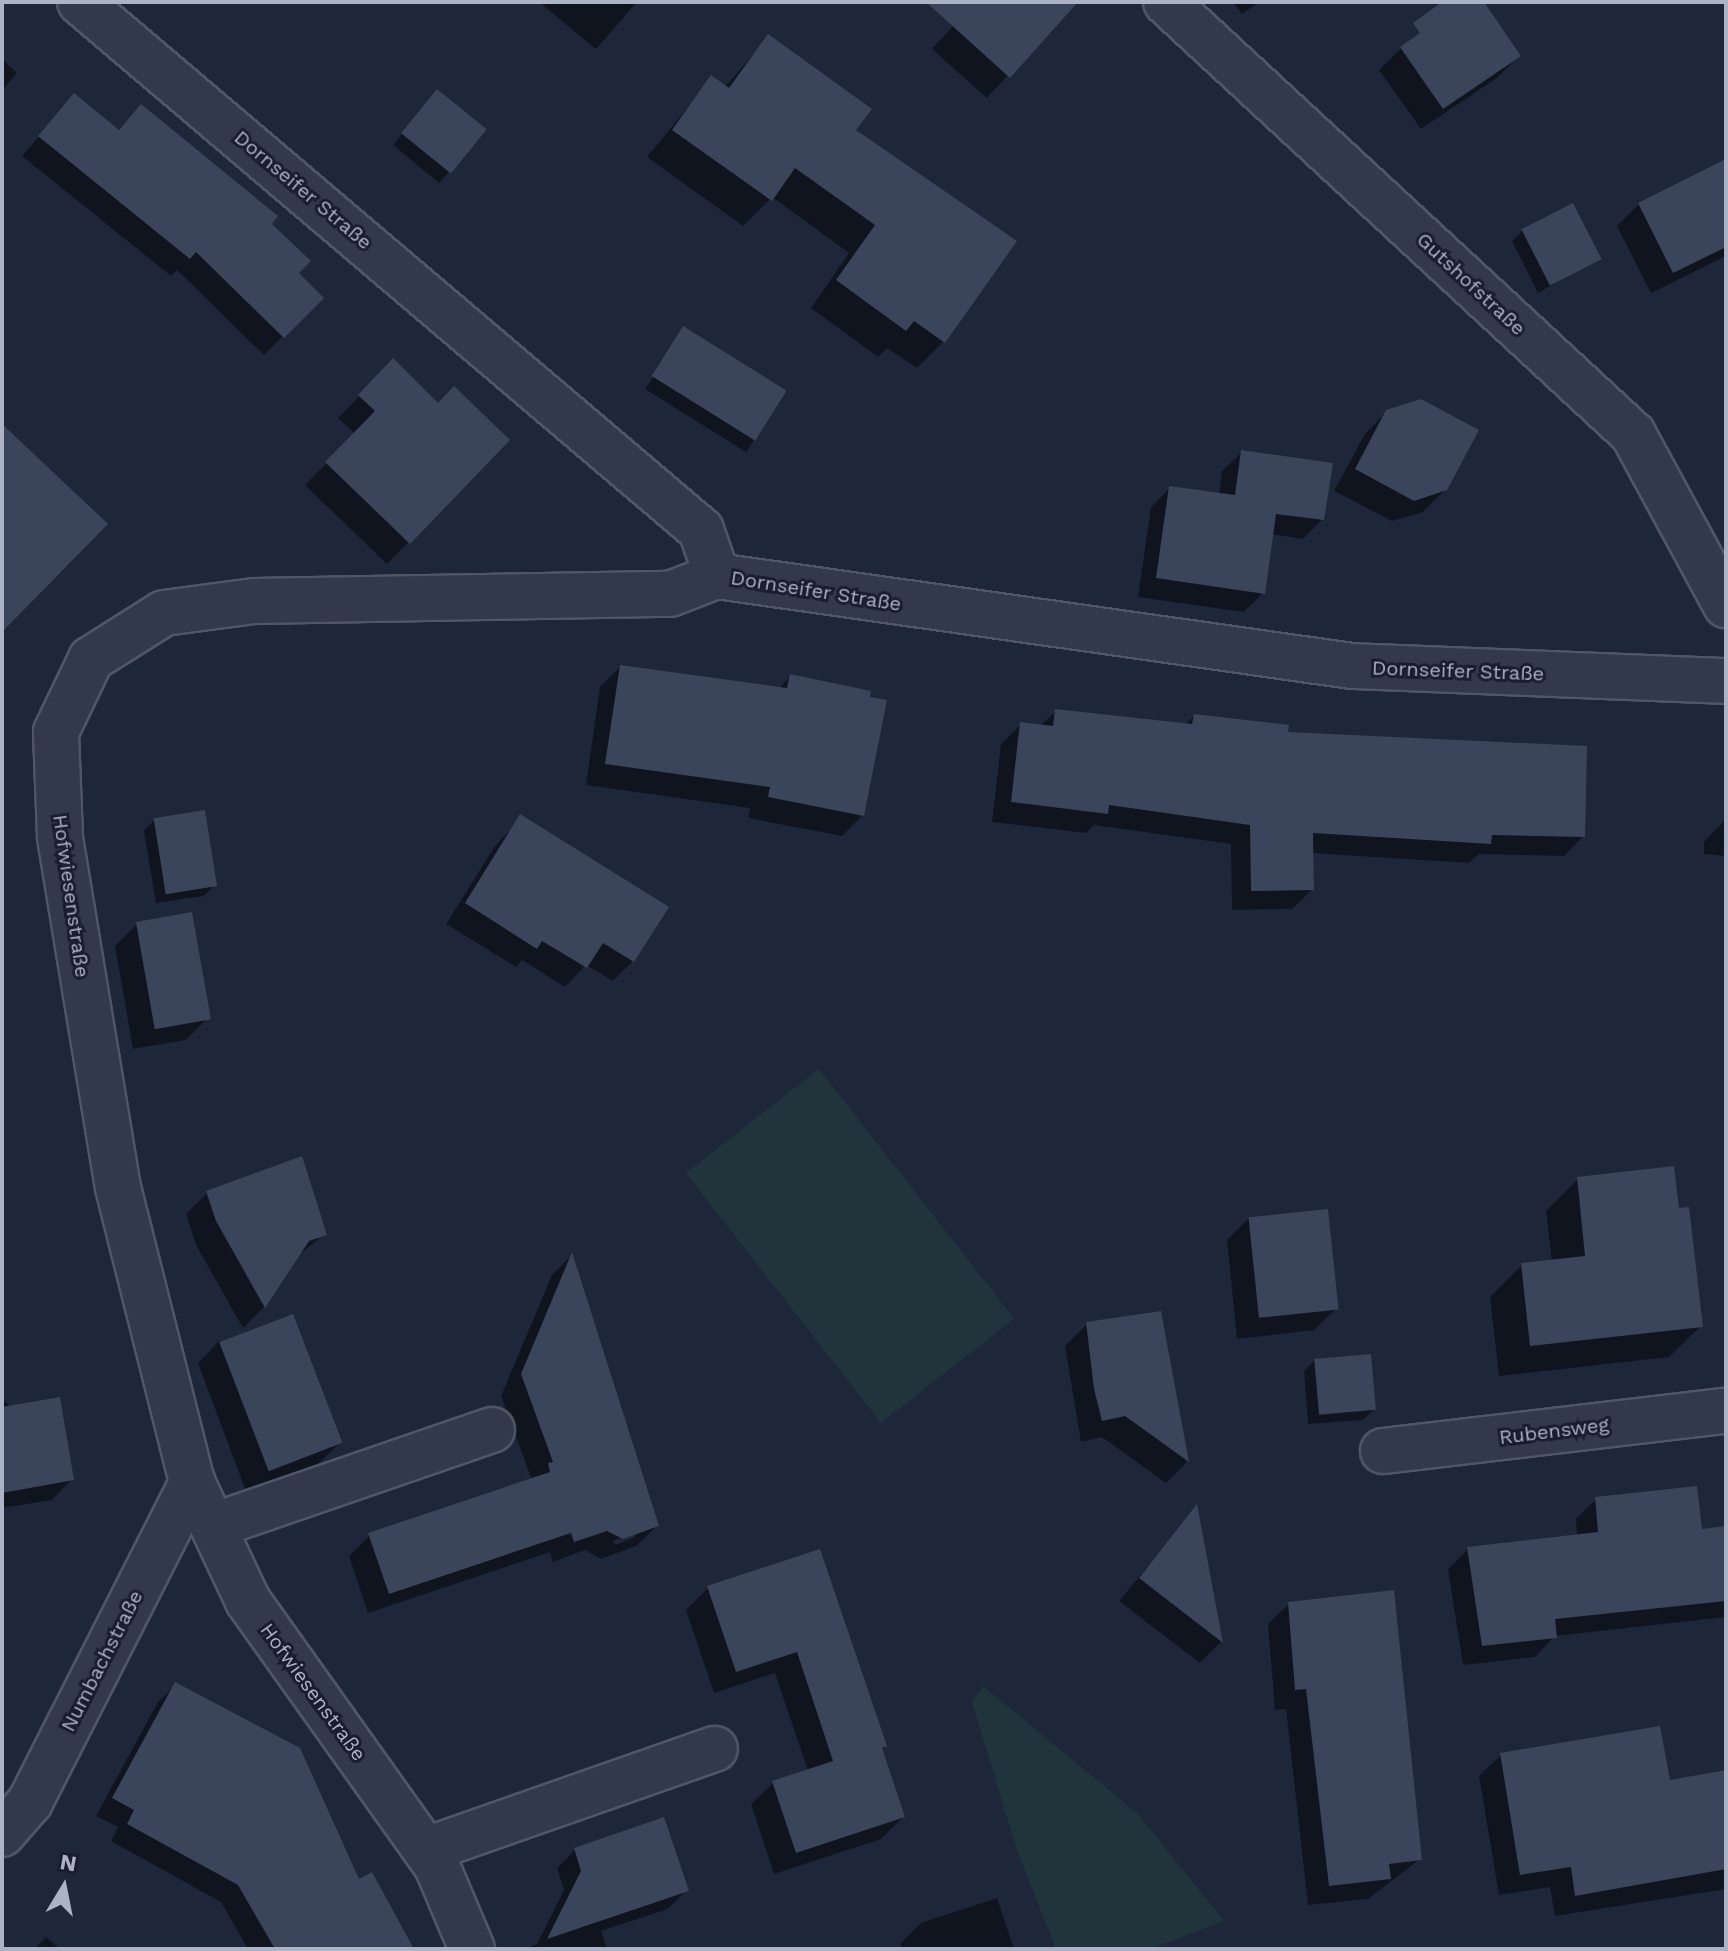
<!DOCTYPE html>
<meta charset="utf-8">
<style>
body{margin:0}
#map{position:relative;width:1728px;height:1951px;overflow:hidden;background:#1e273a;font-family:"Work Sans",sans-serif}
div>[style]{position:absolute}
[style*='--x']{left:calc(var(--x)*1px);top:calc(var(--y)*1px);width:calc(var(--w)*1px);rotate:calc(var(--a)*1deg)}
.green>*{inset:0;background:#20353b;transform-origin:0 0}
.shadow>*{inset:0;background:#0007;transform-origin:0 0}
.building>*{inset:0;background:#3a445b;transform-origin:0 0}
.roads{filter:drop-shadow(2px 0 #505668) drop-shadow(-2px 0 #505668) drop-shadow(0 2px #505668) drop-shadow(0 -2px #505668)}
.street>*{height:44px;margin:-22px;padding:0 22px;transform-origin:22px;border-radius:22px;background:#32394a}
span{translate:-50% -50%;white-space:nowrap;text-align:center;line-height:1.15;-webkit-text-stroke:6px #181e2f;paint-order:stroke}
.street-label{font-size:20px;color:#acb3c7}
.frame{position:absolute;inset:0;border:4px solid #acb3c7;pointer-events:none}
.north{position:absolute;left:24px;top:1847px;width:80px;height:80px;-webkit-text-stroke:6px #181e2f;paint-order:stroke;rotate:10deg;font-size:22px;font-weight:700;line-height:32px;text-align:center;color:#acb3c7}
.north::after{content:'';display:block;margin:auto;width:28px;height:36px;background:#acb3c7;clip-path:polygon(50% 0,100% 100%,50% 72%,0 100%)}
</style>
<div id="map">
<div class="green">
<i style="left:819px;top:1069px;width:317px;height:169px;rotate:52deg"></i>
<i style="clip-path:polygon(983px 1686px,1138px 1814px,1224px 1921px,1150px 1949px,1056px 1949px,1017px 1850px,972px 1702px)"></i>
</div>
<div class="shadow">
<i style="clip-path:polygon(539px 2px,637px 2px,596px 49px)"></i>
<i style="clip-path:polygon(975px 2px,1058px 2px,1068px 10px,987px 98px,932px 49px)"></i>
<i style="clip-path:polygon(1233px 2px,1259px 2px,1242px 14px)"></i>
<i style="clip-path:polygon(1469px 2px,1481px 2px,1519px 56px,1497px 78px,1421px 129px,1379px 70px,1401px 48px)"></i>
<i style="clip-path:polygon(768px 37px,854px 130px,944px 341px,917px 368px,887px 348px,878px 357px,811px 308px,849px 253px,772px 197px,743px 226px,647px 157px,712px 78px,725px 87px)"></i>
<i style="clip-path:polygon(2px 59px,17px 73px,2px 90px)"></i>
<i style="clip-path:polygon(74px 96px,117px 131px,141px 106px,269px 224px,297px 273px,321px 298px,264px 355px,177px 270px,171px 276px,22px 156px)"></i>
<i style="clip-path:polygon(427px 102px,449px 172px,439px 183px,393px 145px)"></i>
<i style="clip-path:polygon(1726px 161px,1726px 256px,1651px 293px,1617px 226px,1639px 204px)"></i>
<i style="clip-path:polygon(1523px 230px,1598px 258px,1538px 293px,1512px 241px)"></i>
<i style="left:683px;top:329px;width:119px;height:71px;rotate:32deg"></i>
<i style="clip-path:polygon(372px 383px,437px 405px,507px 441px,387px 564px,305px 485px,355px 434px,338px 418px)"></i>
<i style="clip-path:polygon(1387px 411px,1446px 489px,1423px 512px,1392px 521px,1334px 491px,1365px 434px)"></i>
<i style="clip-path:polygon(1242px 452px,1322px 520px,1303px 539px,1271px 534px,1263px 593px,1244px 612px,1138px 597px,1151px 507px,1170px 488px,1219px 495px,1222px 471px)"></i>
<i style="clip-path:polygon(620px 667px,778px 689px,791px 676px,862px 816px,842px 836px,748px 818px,750px 808px,586px 785px,600px 687px)"></i>
<i style="clip-path:polygon(1056px 711px,1185px 725px,1194px 716px,1286px 734px,1583px 836px,1564px 856px,1479px 854px,1469px 863px,1311px 853px,1312px 890px,1292px 909px,1232px 910px,1231px 844px,1094px 825px,1086px 833px,992px 822px,1001px 744px,1021px 724px,1040px 726px)"></i>
<i style="clip-path:polygon(1726px 813px,1726px 856px,1704px 854px,1704px 842px,1725px 820px)"></i>
<i style="clip-path:polygon(154px 820px,215px 885px,204px 896px,156px 903px,144px 831px)"></i>
<i style="clip-path:polygon(515px 825px,633px 961px,613px 981px,586px 965px,565px 987px,522px 960px,516px 967px,446px 924px,495px 846px)"></i>
<i style="clip-path:polygon(137px 924px,208px 1018px,186px 1040px,133px 1049px,115px 946px)"></i>
<i style="clip-path:polygon(1578px 1179px,1677px 1210px,1701px 1326px,1669px 1357px,1499px 1376px,1490px 1297px,1522px 1265px,1552px 1262px,1546px 1211px)"></i>
<i style="clip-path:polygon(207px 1193px,325px 1234px,295px 1258px,264px 1307px,243px 1328px,196px 1245px,186px 1214px)"></i>
<i style="clip-path:polygon(1249px 1218px,1336px 1309px,1314px 1330px,1237px 1339px,1227px 1240px)"></i>
<i style="clip-path:polygon(evenodd,571px 1256px,657px 1526px,636px 1546px,601px 1559px,585px 1550px,553px 1562px,550px 1552px,368px 1613px,349px 1556px,370px 1535px,532px 1480px,501px 1396px,552px 1275px,571px 1256px,635px 1533px,635px 1537px,615px 1545px,613px 1541px,635px 1533px)"></i>
<i style="clip-path:polygon(1160px 1313px,1187px 1462px,1166px 1483px,1102px 1437px,1081px 1442px,1065px 1346px,1087px 1324px)"></i>
<i style="clip-path:polygon(219px 1341px,340px 1443px,318px 1464px,247px 1494px,198px 1363px)"></i>
<i style="clip-path:polygon(1315px 1360px,1374px 1409px,1363px 1420px,1308px 1424px,1304px 1371px)"></i>
<i style="clip-path:polygon(2px 1397px,71px 1480px,52px 1500px,2px 1508px)"></i>
<i style="clip-path:polygon(1596px 1499px,1700px 1531px,1726px 1528px,1726px 1617px,1555px 1636px,1535px 1657px,1463px 1665px,1448px 1569px,1468px 1549px,1577px 1537px,1576px 1519px)"></i>
<i style="clip-path:polygon(1196px 1508px,1221px 1642px,1200px 1663px,1119px 1601px)"></i>
<i style="clip-path:polygon(819px 1552px,885px 1746px,881px 1750px,903px 1817px,881px 1839px,774px 1874px,751px 1804px,773px 1783px,808px 1771px,775px 1673px,714px 1693px,686px 1610px,708px 1588px)"></i>
<i style="clip-path:polygon(1289px 1604px,1420px 1859px,1368px 1899px,1308px 1905px,1286px 1709px,1275px 1710px,1268px 1624px)"></i>
<i style="clip-path:polygon(176px 1685px,358px 1882px,412px 1949px,248px 1949px,221px 1902px,111px 1841px,118px 1827px,96px 1816px,158px 1702px)"></i>
<i style="clip-path:polygon(1501px 1755px,1668px 1782px,1726px 1775px,1726px 1889px,1555px 1916px,1550px 1887px,1499px 1895px,1479px 1776px)"></i>
<i style="clip-path:polygon(575px 1850px,686px 1891px,668px 1909px,601px 1931px,607px 1949px,525px 1949px,537px 1944px,564px 1890px,557px 1868px)"></i>
<i style="clip-path:polygon(997px 1898px,1014px 1949px,902px 1949px,900px 1944px,921px 1923px)"></i>
<i style="clip-path:polygon(46px 1937px,60px 1949px,34px 1949px)"></i>
</div>
<div class="building">
<i style="clip-path:polygon(926px 2px,1078px 2px,1010px 78px)"></i>
<i style="clip-path:polygon(1442px 2px,1484px 2px,1521px 56px,1443px 109px,1400px 47px,1420px 33px,1413px 23px)"></i>
<i style="clip-path:polygon(768px 34px,872px 109px,856px 130px,1017px 241px,945px 343px,914px 321px,906px 331px,836px 280px,875px 225px,795px 168px,772px 201px,672px 130px,711px 75px,729px 88px)"></i>
<i style="left:437px;top:89px;width:64px;height:57px;rotate:39deg"></i>
<i style="clip-path:polygon(74px 93px,119px 130px,141px 104px,278px 216px,272px 224px,311px 261px,299px 273px,324px 298px,284px 338px,196px 252px,190px 259px,38px 136px)"></i>
<i style="clip-path:polygon(1726px 159px,1726px 247px,1673px 273px,1638px 203px)"></i>
<i style="left:1573px;top:203px;width:63px;height:58px;rotate:63deg"></i>
<i style="left:683px;top:326px;width:122px;height:59px;rotate:32deg"></i>
<i style="clip-path:polygon(393px 358px,438px 403px,454px 386px,510px 440px,410px 544px,325px 462px,375px 411px,358px 395px)"></i>
<i style="clip-path:polygon(1421px 399px,1479px 430px,1447px 490px,1414px 501px,1355px 469px,1386px 410px)"></i>
<i style="clip-path:polygon(2px 424px,108px 524px,2px 632px)"></i>
<i style="clip-path:polygon(1241px 450px,1333px 463px,1324px 520px,1276px 514px,1265px 594px,1156px 578px,1169px 486px,1235px 495px)"></i>
<i style="clip-path:polygon(620px 665px,787px 688px,790px 674px,871px 691px,870px 697px,887px 700px,864px 816px,768px 797px,770px 787px,605px 764px)"></i>
<i style="clip-path:polygon(1055px 709px,1192px 724px,1194px 714px,1289px 725px,1288px 732px,1587px 746px,1585px 837px,1492px 835px,1491px 844px,1313px 833px,1314px 890px,1251px 891px,1250px 825px,1109px 805px,1108px 814px,1011px 802px,1020px 722px,1053px 726px)"></i>
<i style="left:205px;top:810px;width:77px;height:52px;rotate:81deg"></i>
<i style="clip-path:polygon(520px 814px,669px 907px,634px 962px,603px 943px,587px 968px,542px 941px,537px 949px,465px 903px)"></i>
<i style="left:192px;top:912px;width:109px;height:57px;rotate:80deg"></i>
<i style="clip-path:polygon(302px 1156px,327px 1235px,309px 1241px,265px 1308px,216px 1221px,206px 1191px)"></i>
<i style="clip-path:polygon(1674px 1166px,1679px 1208px,1689px 1207px,1703px 1327px,1530px 1346px,1521px 1263px,1585px 1256px,1577px 1177px)"></i>
<i style="left:1328px;top:1209px;width:101px;height:80px;rotate:84deg"></i>
<i style="clip-path:polygon(572px 1252px,659px 1526px,623px 1539px,607px 1531px,574px 1542px,571px 1533px,389px 1594px,368px 1533px,550px 1472px,548px 1463px,553px 1462px,521px 1374px)"></i>
<i style="clip-path:polygon(1161px 1311px,1189px 1462px,1125px 1416px,1102px 1421px,1094px 1389px,1086px 1322px)"></i>
<i style="left:293px;top:1314px;width:138px;height:79px;rotate:69deg"></i>
<i style="left:1371px;top:1354px;width:56px;height:57px;rotate:85deg"></i>
<i style="clip-path:polygon(60px 1397px,74px 1480px,2px 1493px,2px 1407px)"></i>
<i style="clip-path:polygon(1697px 1486px,1702px 1529px,1726px 1526px,1726px 1601px,1555px 1619px,1557px 1638px,1482px 1646px,1467px 1547px,1598px 1532px,1595px 1497px)"></i>
<i style="clip-path:polygon(1197px 1504px,1223px 1643px,1139px 1578px)"></i>
<i style="clip-path:polygon(820px 1549px,887px 1746px,882px 1748px,905px 1817px,796px 1853px,772px 1781px,833px 1761px,797px 1652px,736px 1672px,707px 1586px)"></i>
<i style="clip-path:polygon(1394px 1590px,1422px 1860px,1389px 1864px,1391px 1879px,1329px 1886px,1306px 1689px,1295px 1690px,1288px 1602px)"></i>
<i style="clip-path:polygon(175px 1682px,300px 1748px,359px 1879px,372px 1872px,414px 1949px,275px 1949px,238px 1885px,127px 1824px,134px 1810px,112px 1798px)"></i>
<i style="clip-path:polygon(1660px 1726px,1670px 1780px,1726px 1770px,1726px 1869px,1575px 1896px,1571px 1867px,1520px 1875px,1500px 1753px)"></i>
<i style="clip-path:polygon(664px 1817px,689px 1891px,547px 1939px,581px 1871px,574px 1848px)"></i>
</div>
<div class="roads">
<div class="street">
<i style="--x:80;--y:2;--w:815;--a:40.37"></i>
<i style="--x:701;--y:530;--w:49;--a:70.8"></i>
<i style="--x:717;--y:576;--w:641;--a:8.07"></i>
<i style="--x:1352;--y:666;--w:374;--a:2.3"></i>
<i style="--x:1166;--y:2;--w:636;--a:42.77"></i>
<i style="--x:1633;--y:434;--w:195;--a:61.5"></i>
<i style="--x:1383;--y:1451;--w:345;--a:-6.7"></i>
<i style="--x:213;--y:1526;--w:295;--a:-19"></i>
<i style="--x:2;--y:1834;--w:43;--a:-48.8"></i>
<i style="--x:30;--y:1802;--w:359;--a:-63.1"></i>
<i style="--x:426;--y:1850;--w:306;--a:-19.3"></i>
<i style="--x:472;--y:1949;--w:90;--a:-112.9"></i>
<i style="--x:437;--y:1866;--w:325;--a:-125.5"></i>
<i style="--x:248;--y:1601;--w:132;--a:-115.2"></i>
<i style="--x:192;--y:1482;--w:303;--a:-104.1"></i>
<i style="--x:118;--y:1188;--w:356;--a:-99.4"></i>
<i style="--x:60;--y:837;--w:105;--a:-92.2"></i>
<i style="--x:56;--y:732;--w:81;--a:-64.4"></i>
<i style="--x:91;--y:659;--w:86;--a:-32.2"></i>
<i style="--x:164;--y:613;--w:91;--a:-7.6"></i>
<i style="--x:254;--y:601;--w:416;--a:-1"></i>
<i style="--x:670;--y:594;--w:50;--a:-21"></i>
</div>
</div>
<div class="street-label">
<span style="left:303px;top:190px;rotate:40deg">Dornseifer Straße</span>
<span style="left:1471px;top:284px;rotate:43deg">Gutshofstraße</span>
<span style="left:816px;top:591px;rotate:9deg">Dornseifer Straße</span>
<span style="left:1458px;top:671px;rotate:2deg">Dornseifer Straße</span>
<span style="left:71px;top:896px;rotate:82deg">Hofwiesenstraße</span>
<span style="left:1554px;top:1431px;rotate:-7deg">Rubensweg</span>
<span style="left:102px;top:1661px;rotate:-63deg">Numbachstraße</span>
<span style="left:313px;top:1692px;rotate:54deg">Hofwiesenstraße</span>
</div>
<div class="frame"></div>
<div class="north">N</div>
</div>
